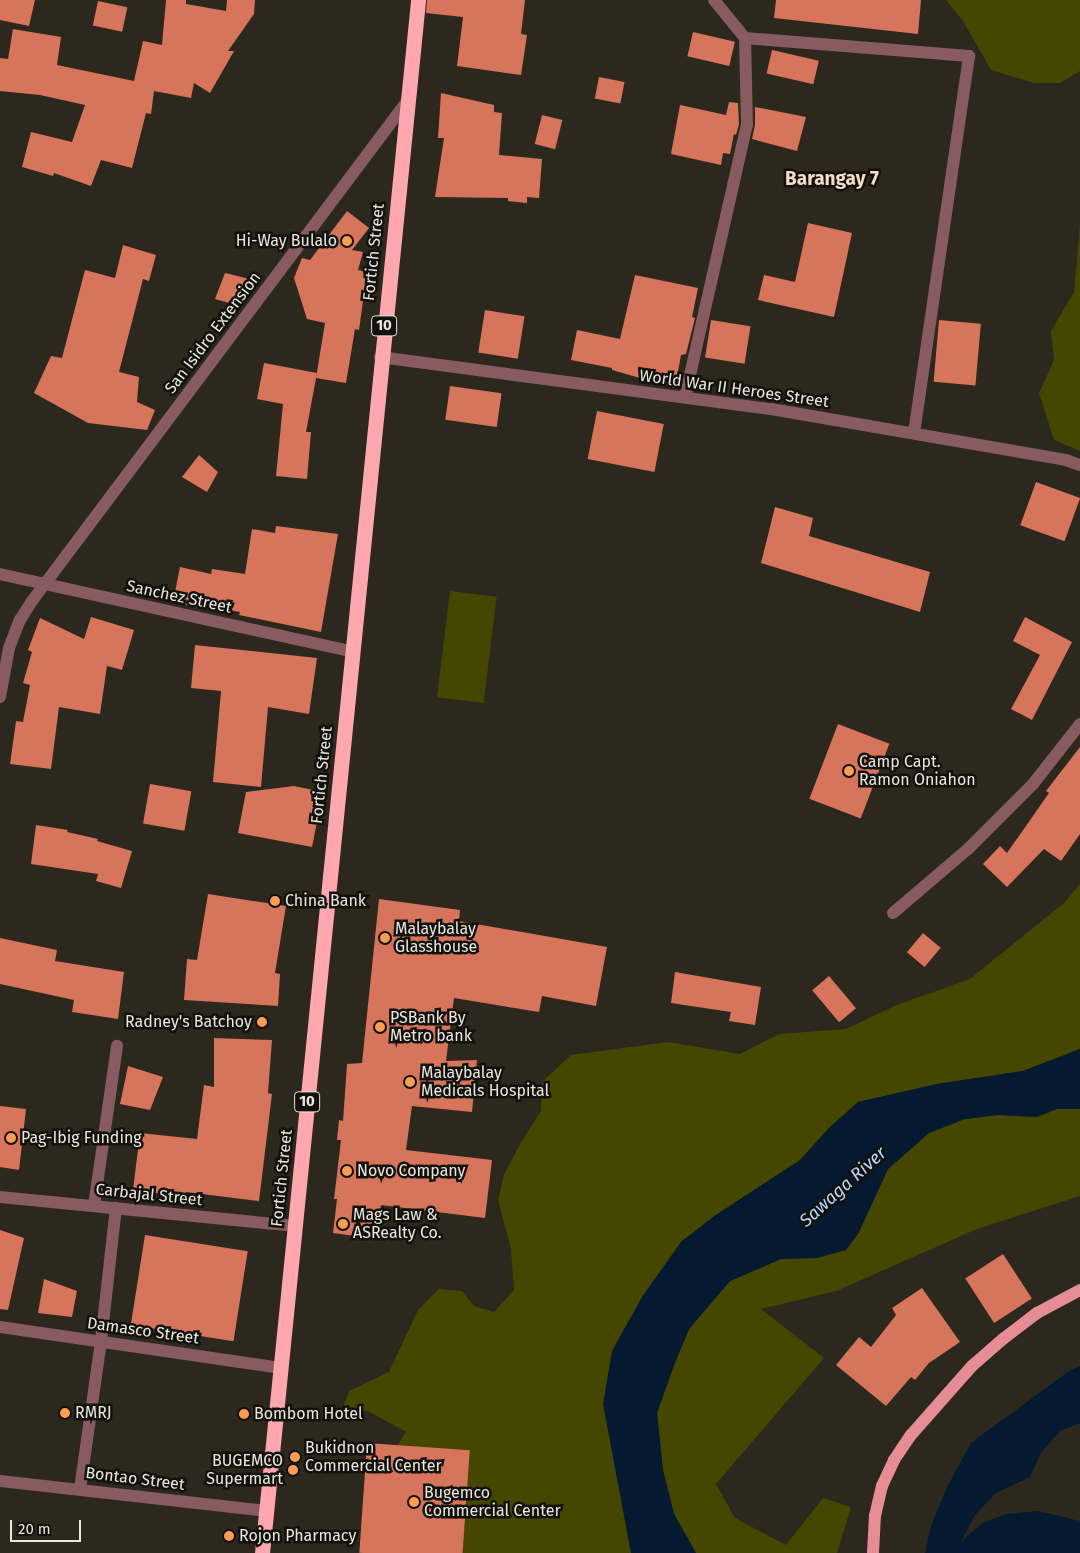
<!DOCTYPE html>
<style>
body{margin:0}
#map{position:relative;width:1080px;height:1553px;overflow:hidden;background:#2c281d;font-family:"Fira Sans",sans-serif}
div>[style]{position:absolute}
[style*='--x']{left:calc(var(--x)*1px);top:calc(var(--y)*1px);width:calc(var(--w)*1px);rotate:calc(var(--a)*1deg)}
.green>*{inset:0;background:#454701;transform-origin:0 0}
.water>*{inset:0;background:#051a30}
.building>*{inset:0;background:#d7745c;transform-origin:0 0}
.minor>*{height:12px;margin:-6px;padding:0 6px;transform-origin:6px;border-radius:6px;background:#875b5f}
.major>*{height:12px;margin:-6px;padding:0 6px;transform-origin:6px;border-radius:6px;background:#e68c94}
.highway>*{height:15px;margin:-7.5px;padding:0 7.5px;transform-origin:7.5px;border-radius:7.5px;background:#ffa7af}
.dots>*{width:14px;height:14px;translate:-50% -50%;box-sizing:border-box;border:2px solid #13110c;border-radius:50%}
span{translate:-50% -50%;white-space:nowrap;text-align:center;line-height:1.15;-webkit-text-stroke:5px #13110c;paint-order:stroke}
.shield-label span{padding:1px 4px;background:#13110c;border:1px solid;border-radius:4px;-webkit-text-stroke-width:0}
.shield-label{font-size:15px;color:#e9e7e0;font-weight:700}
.poi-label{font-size:16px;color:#e9e7e0}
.right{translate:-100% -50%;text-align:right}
.left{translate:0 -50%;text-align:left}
.street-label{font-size:16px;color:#e9e7e0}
.water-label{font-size:18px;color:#b7d9ff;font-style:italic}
.quarter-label{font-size:19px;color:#f8dcca;font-weight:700}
.scale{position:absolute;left:10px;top:1520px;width:71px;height:22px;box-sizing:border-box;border:2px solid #e9e7e0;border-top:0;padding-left:6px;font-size:15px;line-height:18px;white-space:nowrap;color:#e9e7e0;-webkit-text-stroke:4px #13110c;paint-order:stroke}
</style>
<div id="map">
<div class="green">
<i style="clip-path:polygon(946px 0,1080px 0,1080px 71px,1060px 83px,1034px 83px,991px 70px,963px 21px)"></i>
<i style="clip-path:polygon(1080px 225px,1080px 451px,1054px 440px,1039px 393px,1054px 360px,1051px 331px,1074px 292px)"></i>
<i style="left:450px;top:591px;width:47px;height:107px;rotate:7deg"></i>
<i style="clip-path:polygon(1080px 884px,1080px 1049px,1023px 1071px,937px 1084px,858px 1102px,829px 1128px,800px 1160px,713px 1217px,681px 1242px,626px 1523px,631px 1553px,455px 1553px,393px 1452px,406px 1432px,368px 1411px,342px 1409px,349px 1391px,389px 1372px,418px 1310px,439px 1289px,462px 1291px,474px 1306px,494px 1312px,514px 1290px,511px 1249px,498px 1200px,504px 1175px,520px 1144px,541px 1111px,542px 1082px,571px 1055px,668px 1042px,740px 1054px,779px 1034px,846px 1029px,897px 1005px,970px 979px,1065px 902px)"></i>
<i style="clip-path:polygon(1057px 1109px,1080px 1109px,1080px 1196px,977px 1229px,836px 1291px,761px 1309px,824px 1358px,716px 1484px,735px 1518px,786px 1545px,823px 1498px,851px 1507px,837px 1553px,696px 1553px,674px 1514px,663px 1470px,657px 1413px,674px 1365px,689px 1329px,730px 1281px,781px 1259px,817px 1258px,858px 1234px,888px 1169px,929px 1133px,964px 1119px,998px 1115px,1037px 1117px)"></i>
</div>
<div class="water">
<i style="clip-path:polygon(1080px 1049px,1080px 1109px,1057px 1109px,1037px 1117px,998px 1115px,965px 1119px,929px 1133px,888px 1169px,858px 1234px,846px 1250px,817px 1258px,781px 1259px,730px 1281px,689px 1329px,674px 1365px,657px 1413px,663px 1470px,674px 1514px,696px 1553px,631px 1553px,603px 1404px,612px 1351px,642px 1297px,681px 1242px,713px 1217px,800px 1160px,829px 1128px,858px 1102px,937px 1084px,1023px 1071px)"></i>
<i style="clip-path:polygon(1080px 1366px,1080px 1423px,1060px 1431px,1041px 1453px,1030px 1477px,996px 1493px,975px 1515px,961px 1542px,982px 1523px,1006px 1514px,1038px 1511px,1080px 1521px,1080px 1553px,925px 1553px,931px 1526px,947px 1487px,971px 1443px,1069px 1371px)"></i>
</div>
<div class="building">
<i style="clip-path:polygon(0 0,35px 0,29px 26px,0 20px)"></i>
<i style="clip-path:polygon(166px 0,186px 0,186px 4px,226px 11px,227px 0,255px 0,254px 14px,228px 51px,234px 51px,210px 93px,194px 83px,191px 98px,154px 91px,151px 114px,146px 113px,132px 168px,101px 160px,91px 186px,54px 173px,53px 176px,22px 167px,31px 132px,72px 142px,85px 105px,40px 95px,0 91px,0 58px,8px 59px,13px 29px,61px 37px,57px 65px,134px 81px,143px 41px,162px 45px)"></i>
<i style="clip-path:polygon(427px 0,525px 0,521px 34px,527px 35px,521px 75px,457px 66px,463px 17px,426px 13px)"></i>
<i style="clip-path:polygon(776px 0,921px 0,918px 34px,774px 18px)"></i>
<i style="left:98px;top:1px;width:30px;height:25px;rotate:12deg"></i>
<i style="left:693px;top:32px;width:43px;height:25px;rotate:13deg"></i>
<i style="left:772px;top:50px;width:48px;height:24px;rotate:13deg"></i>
<i style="left:599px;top:77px;width:26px;height:22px;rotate:11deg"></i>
<i style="clip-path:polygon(441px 93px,494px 105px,494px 112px,502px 113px,499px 155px,542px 159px,539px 198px,527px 197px,527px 203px,508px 201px,508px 198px,435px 197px,444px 138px,438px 138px)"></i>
<i style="clip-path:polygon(729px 102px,738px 103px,739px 124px,736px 135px,734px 134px,730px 154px,723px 153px,721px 165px,671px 154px,680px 105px,726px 115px)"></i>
<i style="clip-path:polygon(755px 107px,806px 117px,797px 151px,752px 139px,755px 125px)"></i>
<i style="left:542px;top:115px;width:21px;height:30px;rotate:14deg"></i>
<i style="clip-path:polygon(347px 211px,369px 228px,352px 250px,363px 252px,358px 270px,367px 272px,359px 330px,355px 329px,346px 383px,316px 378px,325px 323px,307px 319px,294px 278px,302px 258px,310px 260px)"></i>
<i style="clip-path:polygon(808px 223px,852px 233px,834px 317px,758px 300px,764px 275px,795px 282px)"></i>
<i style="clip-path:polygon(123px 245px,156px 255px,149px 281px,143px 279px,119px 372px,139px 377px,137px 402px,155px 410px,147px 430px,88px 423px,34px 393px,51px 356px,62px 358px,85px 270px,115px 278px)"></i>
<i style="clip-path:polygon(225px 273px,254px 280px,236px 305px,215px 299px)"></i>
<i style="clip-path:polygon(635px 275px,698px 288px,692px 317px,695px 318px,686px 354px,681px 355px,675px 388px,612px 370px,612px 368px,571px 360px,577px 330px,620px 339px)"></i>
<i style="left:485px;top:310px;width:40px;height:43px;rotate:9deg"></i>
<i style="left:711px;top:320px;width:40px;height:38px;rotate:9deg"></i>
<i style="left:939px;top:320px;width:42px;height:62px;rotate:5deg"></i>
<i style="clip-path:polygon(264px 363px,317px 373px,306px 432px,311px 432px,307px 479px,276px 476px,283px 404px,257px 399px)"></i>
<i style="left:450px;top:386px;width:52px;height:34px;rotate:8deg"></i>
<i style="left:597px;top:411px;width:68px;height:49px;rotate:11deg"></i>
<i style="clip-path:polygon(199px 455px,218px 472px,207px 492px,182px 477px)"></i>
<i style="left:1036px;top:482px;width:47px;height:46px;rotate:20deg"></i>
<i style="clip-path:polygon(775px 507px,813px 518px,809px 536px,930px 572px,920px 612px,761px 563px)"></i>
<i style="clip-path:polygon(276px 526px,338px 534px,321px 632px,239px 615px,240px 612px,202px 605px,201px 608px,173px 602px,180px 567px,211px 574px,212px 569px,245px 574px,252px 529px,275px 533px)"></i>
<i style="clip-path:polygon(91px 617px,134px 630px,122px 670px,107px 666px,100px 714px,59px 707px,51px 769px,10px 764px,16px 721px,23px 722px,30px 685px,23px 683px,32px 652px,28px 650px,40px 618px,84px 639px)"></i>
<i style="clip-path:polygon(1025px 617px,1072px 642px,1032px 720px,1011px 709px,1040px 655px,1013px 641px)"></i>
<i style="clip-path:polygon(195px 645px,317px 658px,309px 714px,268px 707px,261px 787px,213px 782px,221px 691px,191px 688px)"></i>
<i style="left:838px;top:724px;width:55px;height:80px;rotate:21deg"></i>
<i style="clip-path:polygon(1080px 747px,1080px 834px,1061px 861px,1044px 849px,1007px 887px,983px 864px,1000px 846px,1007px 853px,1049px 793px,1046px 791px)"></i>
<i style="left:150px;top:784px;width:42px;height:40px;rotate:10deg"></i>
<i style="clip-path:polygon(294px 786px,323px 792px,312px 847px,238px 833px,246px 792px)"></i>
<i style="clip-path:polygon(36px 825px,68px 830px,67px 832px,98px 839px,97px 841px,132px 851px,121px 888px,96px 881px,98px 874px,31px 864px)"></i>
<i style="clip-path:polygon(208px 894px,286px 906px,275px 973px,280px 974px,278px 1006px,184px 1000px,187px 959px,197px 960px)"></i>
<i style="clip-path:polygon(379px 899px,460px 910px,459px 921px,607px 947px,596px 1006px,542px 996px,539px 1012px,454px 998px,446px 1061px,477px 1060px,472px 1112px,412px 1106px,406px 1150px,492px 1160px,485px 1218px,381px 1205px,377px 1239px,333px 1233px,337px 1199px,334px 1199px,341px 1140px,337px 1140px,339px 1120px,343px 1121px,347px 1064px,362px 1063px)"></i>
<i style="left:923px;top:933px;width:23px;height:25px;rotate:40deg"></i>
<i style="clip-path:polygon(0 938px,57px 950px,55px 961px,124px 972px,118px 1019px,72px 1012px,74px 1000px,0 984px)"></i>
<i style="clip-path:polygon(675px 972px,761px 987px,755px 1025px,729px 1021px,731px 1012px,671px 1003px)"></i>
<i style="left:829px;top:976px;width:42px;height:22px;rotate:50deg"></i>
<i style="clip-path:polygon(214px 1038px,272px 1040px,268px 1093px,272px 1094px,259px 1201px,186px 1192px,185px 1197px,133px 1190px,140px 1133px,197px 1139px,204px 1085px,214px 1087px)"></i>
<i style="clip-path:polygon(128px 1066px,163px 1077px,150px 1110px,120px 1104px)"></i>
<i style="clip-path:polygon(0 1106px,26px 1109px,19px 1170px,0 1167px)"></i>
<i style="clip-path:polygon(0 1230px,24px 1238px,8px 1310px,0 1309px)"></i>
<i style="left:145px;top:1235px;width:104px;height:91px;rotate:9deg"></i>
<i style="left:1003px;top:1254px;width:53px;height:45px;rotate:57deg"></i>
<i style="clip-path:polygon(44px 1279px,77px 1291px,72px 1317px,38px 1313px)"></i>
<i style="clip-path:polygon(922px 1288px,960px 1342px,929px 1363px,915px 1380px,911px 1377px,886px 1406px,836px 1365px,859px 1337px,871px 1347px,896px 1315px,892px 1308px)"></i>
<i style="left:367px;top:1443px;width:103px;height:110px;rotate:4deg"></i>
</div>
<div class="minor">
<i style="--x:745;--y:38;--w:225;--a:4.6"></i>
<i style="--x:969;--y:56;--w:381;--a:98.3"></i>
<i style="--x:380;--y:357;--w:394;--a:7.6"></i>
<i style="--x:771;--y:409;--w:299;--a:9.8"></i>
<i style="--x:1066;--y:460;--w:15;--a:20"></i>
<i style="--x:685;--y:397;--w:279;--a:-77.2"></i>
<i style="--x:747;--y:125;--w:87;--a:-91.3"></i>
<i style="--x:745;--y:38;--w:49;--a:-129.2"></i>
<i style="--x:0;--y:574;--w:359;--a:12.4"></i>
<i style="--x:0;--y:697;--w:50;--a:-79.6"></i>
<i style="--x:9;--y:648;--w:30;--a:-69"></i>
<i style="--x:20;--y:620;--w:22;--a:-58"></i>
<i style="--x:32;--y:601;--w:626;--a:-53.11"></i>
<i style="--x:893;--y:913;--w:99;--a:-40.5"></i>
<i style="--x:968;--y:849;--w:92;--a:-45"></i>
<i style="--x:1033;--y:784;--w:76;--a:-51.9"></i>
<i style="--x:0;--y:1197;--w:296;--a:5.6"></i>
<i style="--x:94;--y:1206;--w:162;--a:-81.8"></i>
<i style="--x:0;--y:1327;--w:284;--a:8.3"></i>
<i style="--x:0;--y:1481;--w:269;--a:6.4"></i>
<i style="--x:80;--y:1489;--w:149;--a:-81.9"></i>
<i style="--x:101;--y:1341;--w:134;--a:-83.6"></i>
</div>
<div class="major">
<i style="--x:873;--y:1553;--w:37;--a:-87"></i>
<i style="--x:875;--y:1516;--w:31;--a:-77"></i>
<i style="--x:882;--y:1486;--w:29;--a:-65"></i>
<i style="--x:894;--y:1460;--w:30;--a:-56"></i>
<i style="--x:911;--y:1435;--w:92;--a:-48.5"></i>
<i style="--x:972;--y:1366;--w:41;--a:-41.1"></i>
<i style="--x:1003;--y:1339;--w:43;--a:-37.4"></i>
<i style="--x:1037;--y:1313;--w:49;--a:-28.1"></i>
</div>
<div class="highway">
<i style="--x:262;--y:1553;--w:1561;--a:-84.26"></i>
</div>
<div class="dots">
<i style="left:347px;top:241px;background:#fc9d54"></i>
<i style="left:849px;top:771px;background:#fc9d54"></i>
<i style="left:275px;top:901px;background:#fc9d54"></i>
<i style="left:385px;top:938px;background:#fc9d54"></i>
<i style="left:262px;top:1022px;background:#fc9d54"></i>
<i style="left:380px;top:1027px;background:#fc9d54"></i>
<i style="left:410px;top:1082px;background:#fc9d54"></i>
<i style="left:11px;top:1138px;background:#fc9d54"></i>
<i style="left:347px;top:1171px;background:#fc9d54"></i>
<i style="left:343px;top:1224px;background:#fc9d54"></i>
<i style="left:65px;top:1413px;background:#fc9d54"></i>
<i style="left:244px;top:1414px;background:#fc9d54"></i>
<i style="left:295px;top:1457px;background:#fc9d54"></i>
<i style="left:293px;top:1470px;background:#fc9d54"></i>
<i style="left:414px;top:1502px;background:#fc9d54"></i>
<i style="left:229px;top:1536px;background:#fc9d54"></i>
</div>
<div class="shield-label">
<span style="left:384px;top:326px">10</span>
<span style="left:307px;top:1102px">10</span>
</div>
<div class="poi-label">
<span class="right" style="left:337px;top:241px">Hi-Way Bulalo</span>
<span class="left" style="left:859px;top:771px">Camp Capt.<br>Ramon Oniahon</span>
<span class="left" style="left:285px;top:901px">China Bank</span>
<span class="left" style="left:395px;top:938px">Malaybalay<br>Glasshouse</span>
<span class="left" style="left:390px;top:1027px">PSBank By<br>Metro bank</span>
<span class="right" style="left:252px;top:1022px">Radney's Batchoy</span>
<span class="left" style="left:421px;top:1082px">Malaybalay<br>Medicals Hospital</span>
<span class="left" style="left:21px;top:1138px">Pag-Ibig Funding</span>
<span class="left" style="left:357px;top:1171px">Novo Company</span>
<span class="left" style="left:353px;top:1224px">Mags Law &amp;<br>ASRealty Co.</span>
<span class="left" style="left:75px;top:1413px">RMRJ</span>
<span class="left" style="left:254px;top:1414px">Bombom Hotel</span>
<span class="left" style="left:305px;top:1457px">Bukidnon<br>Commercial Center</span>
<span class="right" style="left:283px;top:1470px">BUGEMCO<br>Supermart</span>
<span class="left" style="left:424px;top:1502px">Bugemco<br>Commercial Center</span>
<span class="left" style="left:239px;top:1536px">Rojon Pharmacy</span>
</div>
<div class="street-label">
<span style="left:374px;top:252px;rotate:-84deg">Fortich Street</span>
<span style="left:213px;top:333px;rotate:-53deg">San Isidro Extension</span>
<span style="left:734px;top:389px;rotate:8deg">World War II Heroes Street</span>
<span style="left:179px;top:597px;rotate:12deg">Sanchez Street</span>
<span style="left:322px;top:775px;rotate:-84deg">Fortich Street</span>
<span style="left:282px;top:1178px;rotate:-84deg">Fortich Street</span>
<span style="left:149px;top:1195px;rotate:6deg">Carbajal Street</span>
<span style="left:143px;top:1331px;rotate:8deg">Damasco Street</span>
<span style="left:135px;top:1479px;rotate:7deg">Bontao Street</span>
</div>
<div class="water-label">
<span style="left:843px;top:1187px;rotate:-42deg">Sawaga River</span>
</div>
<div class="quarter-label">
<span style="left:832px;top:179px">Barangay 7</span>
</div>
<div class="scale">20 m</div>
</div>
